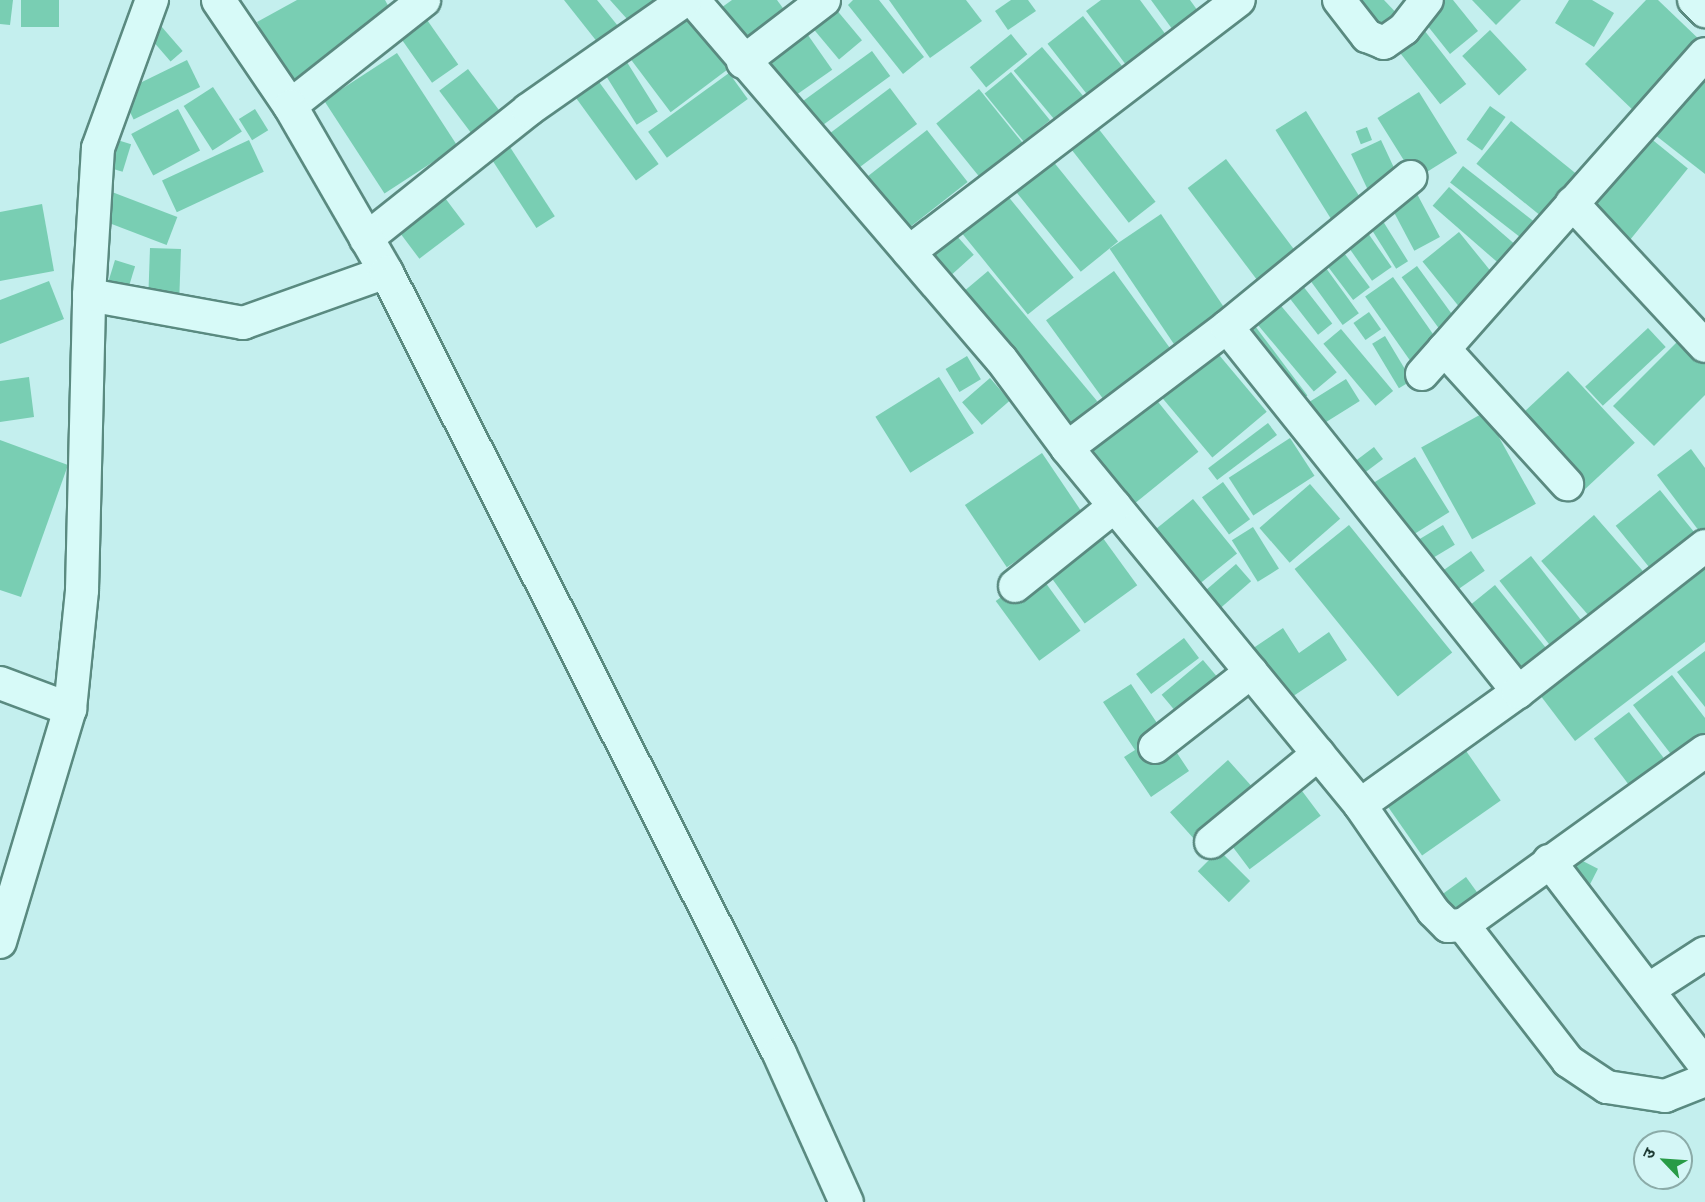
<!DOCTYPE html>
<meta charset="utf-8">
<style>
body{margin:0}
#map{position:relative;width:1705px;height:1202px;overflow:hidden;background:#c4efee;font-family:"Noto Serif","Noto Sans Devanagari",serif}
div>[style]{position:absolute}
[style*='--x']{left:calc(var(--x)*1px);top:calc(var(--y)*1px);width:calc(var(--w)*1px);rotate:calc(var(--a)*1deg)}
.building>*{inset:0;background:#79ceb3;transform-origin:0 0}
.roads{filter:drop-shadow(2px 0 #5a8a80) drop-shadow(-2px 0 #5a8a80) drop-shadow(0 2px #5a8a80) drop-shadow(0 -2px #5a8a80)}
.street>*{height:32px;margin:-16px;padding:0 16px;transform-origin:16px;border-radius:16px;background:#d7faf8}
.secondary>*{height:33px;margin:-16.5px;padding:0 16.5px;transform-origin:16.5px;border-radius:16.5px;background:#d7faf8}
span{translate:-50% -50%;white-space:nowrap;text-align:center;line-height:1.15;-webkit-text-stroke:5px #d4f6f6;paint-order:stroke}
.north{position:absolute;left:1633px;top:1130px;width:60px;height:60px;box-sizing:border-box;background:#d4f6f6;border:2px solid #8baba8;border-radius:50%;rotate:295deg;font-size:16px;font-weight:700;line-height:24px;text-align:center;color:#1e3a33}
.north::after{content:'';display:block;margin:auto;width:21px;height:27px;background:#289b46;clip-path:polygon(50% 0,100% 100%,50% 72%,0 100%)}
</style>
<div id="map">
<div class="building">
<i style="clip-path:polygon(0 0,13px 0,10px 25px,0 24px)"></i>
<i style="left:21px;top:0;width:38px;height:27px"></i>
<i style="clip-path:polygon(297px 0,385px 0,397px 22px,289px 82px,257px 22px)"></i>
<i style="clip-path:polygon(564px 0,597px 0,622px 31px,602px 48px)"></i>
<i style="clip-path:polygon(610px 0,668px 0,636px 29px)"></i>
<i style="clip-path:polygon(732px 0,777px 0,788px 15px,739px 52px,711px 15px)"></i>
<i style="clip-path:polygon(853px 0,879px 0,924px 57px,903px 74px,848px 5px)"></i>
<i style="clip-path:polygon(889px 0,966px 0,982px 21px,930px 58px)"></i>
<i style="clip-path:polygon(1011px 0,1028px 0,1036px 11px,1008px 30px,995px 11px)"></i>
<i style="clip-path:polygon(1101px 0,1140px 0,1169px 39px,1129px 69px,1086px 11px)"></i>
<i style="clip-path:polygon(1151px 0,1190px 0,1203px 18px,1178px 37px)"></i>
<i style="clip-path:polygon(1321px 0,1384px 0,1403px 20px,1368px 52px)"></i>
<i style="clip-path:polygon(1428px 0,1453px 0,1478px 31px,1450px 54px,1415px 10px)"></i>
<i style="clip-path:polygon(1472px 0,1521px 0,1496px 25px)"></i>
<i style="clip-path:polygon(1569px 0,1592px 0,1614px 13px,1594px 47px,1555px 23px)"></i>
<i style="clip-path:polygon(1646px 0,1658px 0,1704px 44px,1637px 114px,1585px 64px)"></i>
<i style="left:835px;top:8px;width:42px;height:30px;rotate:50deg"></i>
<i style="left:683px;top:9px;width:75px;height:72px;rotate:53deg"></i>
<i style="left:1083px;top:16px;width:71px;height:45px;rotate:52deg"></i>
<i style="left:425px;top:17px;width:58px;height:32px;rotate:55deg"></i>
<i style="left:1417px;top:21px;width:80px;height:33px;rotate:52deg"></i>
<i style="left:161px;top:26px;width:33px;height:16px;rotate:49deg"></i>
<i style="left:803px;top:28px;width:51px;height:62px;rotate:55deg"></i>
<i style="left:1490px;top:30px;width:54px;height:38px;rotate:47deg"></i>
<i style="left:1011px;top:34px;width:26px;height:53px;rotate:51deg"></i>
<i style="left:1042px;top:47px;width:69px;height:37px;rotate:50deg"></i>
<i style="left:872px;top:51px;width:31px;height:98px;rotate:54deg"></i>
<i style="left:397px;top:53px;width:111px;height:87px;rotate:57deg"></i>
<i style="left:625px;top:59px;width:62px;height:25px;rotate:58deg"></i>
<i style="left:187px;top:60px;width:30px;height:74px;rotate:64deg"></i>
<i style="clip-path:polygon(1705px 62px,1705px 174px,1650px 131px)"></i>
<i style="left:468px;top:69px;width:64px;height:36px;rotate:53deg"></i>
<i style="left:1011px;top:72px;width:62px;height:34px;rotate:51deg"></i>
<i style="left:729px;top:73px;width:32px;height:100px;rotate:54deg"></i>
<i style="left:594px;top:75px;width:110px;height:28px;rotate:54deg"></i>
<i style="left:213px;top:87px;width:53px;height:35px;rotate:57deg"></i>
<i style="left:890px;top:88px;width:45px;height:84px;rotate:53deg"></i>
<i style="left:979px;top:89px;width:78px;height:55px;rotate:51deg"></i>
<i style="left:1419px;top:92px;width:72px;height:49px;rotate:58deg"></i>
<i style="left:1490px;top:106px;width:19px;height:41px;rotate:35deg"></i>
<i style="left:178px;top:109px;width:47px;height:53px;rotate:62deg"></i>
<i style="left:255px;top:109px;width:25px;height:19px;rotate:58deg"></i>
<i style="left:1306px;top:111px;width:107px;height:36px;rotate:58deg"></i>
<i style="left:1511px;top:121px;width:95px;height:55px;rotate:39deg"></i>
<i style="left:1094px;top:123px;width:100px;height:34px;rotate:52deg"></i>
<i style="left:1367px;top:127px;width:14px;height:12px;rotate:69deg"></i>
<i style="left:927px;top:130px;width:66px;height:95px;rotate:52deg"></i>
<i style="left:1649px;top:137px;width:50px;height:102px;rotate:39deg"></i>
<i style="left:111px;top:138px;width:21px;height:29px;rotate:17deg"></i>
<i style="left:249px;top:140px;width:35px;height:96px;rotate:65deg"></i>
<i style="left:1381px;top:140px;width:47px;height:33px;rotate:65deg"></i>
<i style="left:508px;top:144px;width:86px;height:22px;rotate:57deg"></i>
<i style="left:1226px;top:159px;width:116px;height:48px;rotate:53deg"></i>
<i style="left:1052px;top:160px;width:105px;height:48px;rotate:51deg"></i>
<i style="left:1463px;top:166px;width:100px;height:21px;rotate:38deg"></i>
<i style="left:1449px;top:187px;width:96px;height:25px;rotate:41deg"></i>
<i style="left:112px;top:192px;width:70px;height:30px;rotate:21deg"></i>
<i style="left:1416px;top:192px;width:51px;height:29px;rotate:62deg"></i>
<i style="left:442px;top:194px;width:38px;height:57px;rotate:53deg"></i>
<i style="left:1007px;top:195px;width:106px;height:59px;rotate:51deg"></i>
<i style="clip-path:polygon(42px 204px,54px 271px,0 281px,0 212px)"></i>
<i style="left:1161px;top:214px;width:115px;height:62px;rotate:56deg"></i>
<i style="left:1381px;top:218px;width:51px;height:14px;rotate:58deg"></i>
<i style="left:1363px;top:226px;width:50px;height:24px;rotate:55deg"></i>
<i style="left:1459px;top:232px;width:65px;height:47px;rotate:51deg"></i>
<i style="left:955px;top:234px;width:28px;height:48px;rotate:48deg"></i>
<i style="left:1338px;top:245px;width:53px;height:21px;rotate:53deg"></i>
<i style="left:150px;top:248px;width:31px;height:45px;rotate:2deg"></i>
<i style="left:115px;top:260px;width:21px;height:27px;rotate:17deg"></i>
<i style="left:1323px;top:264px;width:61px;height:20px;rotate:54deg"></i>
<i style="left:1417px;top:266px;width:70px;height:19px;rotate:54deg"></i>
<i style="left:988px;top:271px;width:170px;height:52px;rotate:50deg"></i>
<i style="left:1114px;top:271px;width:104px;height:84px;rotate:54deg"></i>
<i style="left:1393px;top:277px;width:81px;height:34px;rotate:55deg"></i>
<i style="clip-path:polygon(49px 281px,64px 319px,0 344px,0 300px)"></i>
<i style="left:1299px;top:281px;width:54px;height:18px;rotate:52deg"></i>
<i style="left:1277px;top:301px;width:93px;height:30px;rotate:50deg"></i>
<i style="left:1369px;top:312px;width:21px;height:19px;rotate:55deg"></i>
<i style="left:1246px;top:314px;width:102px;height:33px;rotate:53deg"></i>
<i style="left:1648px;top:328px;width:26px;height:86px;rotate:47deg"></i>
<i style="left:1341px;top:329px;width:81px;height:23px;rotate:50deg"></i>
<i style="left:1385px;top:336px;width:52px;height:15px;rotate:59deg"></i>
<i style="clip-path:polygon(1683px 336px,1705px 359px,1705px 395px,1654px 446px,1613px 406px)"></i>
<i style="left:1214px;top:349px;width:82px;height:71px;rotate:50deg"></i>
<i style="left:967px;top:356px;width:27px;height:25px;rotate:59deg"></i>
<i style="left:1568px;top:371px;width:98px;height:76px;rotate:47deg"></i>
<i style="clip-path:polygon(29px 377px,34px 417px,0 422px,0 381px)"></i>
<i style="left:939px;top:377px;width:66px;height:75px;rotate:58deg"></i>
<i style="left:990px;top:378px;width:30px;height:37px;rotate:49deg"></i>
<i style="left:1346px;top:379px;width:26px;height:67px;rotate:58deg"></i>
<i style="left:1150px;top:392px;width:77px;height:109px;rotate:51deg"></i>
<i style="left:1485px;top:412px;width:105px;height:73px;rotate:61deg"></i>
<i style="left:1268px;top:423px;width:15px;height:75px;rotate:53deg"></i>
<i style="left:1290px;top:438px;width:45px;height:73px;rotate:57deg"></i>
<i style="clip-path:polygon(0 440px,68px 465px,21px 597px,0 590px)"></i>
<i style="left:1374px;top:447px;width:15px;height:37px;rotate:53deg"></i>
<i style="clip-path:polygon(1691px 449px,1705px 468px,1705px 539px,1657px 475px)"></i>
<i style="left:1042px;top:453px;width:75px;height:93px;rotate:56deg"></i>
<i style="left:1415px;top:457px;width:65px;height:71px;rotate:58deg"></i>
<i style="left:1223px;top:482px;width:46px;height:26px;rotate:54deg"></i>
<i style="left:1310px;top:484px;width:46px;height:67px;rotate:49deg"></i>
<i style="left:1660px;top:490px;width:67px;height:57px;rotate:51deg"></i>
<i style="left:1193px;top:499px;width:70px;height:66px;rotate:51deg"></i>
<i style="left:1594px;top:515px;width:79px;height:70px;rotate:49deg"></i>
<i style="left:1092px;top:523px;width:77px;height:65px;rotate:54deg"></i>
<i style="left:1349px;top:525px;width:164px;height:70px;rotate:51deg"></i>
<i style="left:1443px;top:525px;width:23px;height:62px;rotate:59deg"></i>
<i style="left:1253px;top:527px;width:49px;height:25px;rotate:58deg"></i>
<i style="left:1471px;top:551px;width:24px;height:59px;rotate:55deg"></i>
<i style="left:1531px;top:556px;width:86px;height:40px;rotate:52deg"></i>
<i style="clip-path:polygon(1705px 563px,1705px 642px,1575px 741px,1537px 691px)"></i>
<i style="left:1236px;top:564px;width:23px;height:45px;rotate:49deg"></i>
<i style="left:1037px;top:571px;width:74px;height:51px;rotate:54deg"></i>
<i style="left:1495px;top:585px;width:83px;height:58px;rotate:51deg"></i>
<i style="clip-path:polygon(1283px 628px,1299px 653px,1329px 632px,1347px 660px,1268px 713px,1234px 661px)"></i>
<i style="left:1184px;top:638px;width:25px;height:60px;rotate:53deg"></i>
<i style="clip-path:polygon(1705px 651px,1705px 707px,1677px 672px)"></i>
<i style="left:1203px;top:660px;width:35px;height:54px;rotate:50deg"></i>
<i style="clip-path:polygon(1672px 675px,1705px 718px,1705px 741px,1677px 762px,1633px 705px)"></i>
<i style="clip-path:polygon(1131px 684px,1189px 771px,1151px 797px,1124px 757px,1135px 750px,1103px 702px)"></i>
<i style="left:1629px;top:712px;width:64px;height:44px;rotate:53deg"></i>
<i style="left:1464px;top:748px;width:64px;height:96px;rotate:55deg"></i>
<i style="left:1228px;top:760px;width:46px;height:78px;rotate:48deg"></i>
<i style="left:1296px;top:783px;width:41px;height:89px;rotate:53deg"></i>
<i style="left:1219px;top:850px;width:44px;height:30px;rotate:45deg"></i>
<i style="left:1573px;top:856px;width:28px;height:28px;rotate:27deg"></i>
<i style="left:1466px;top:877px;width:29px;height:51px;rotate:54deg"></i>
</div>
<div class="roads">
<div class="street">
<i style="--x:693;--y:0;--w:473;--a:49.4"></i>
<i style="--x:1001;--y:359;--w:111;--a:53.4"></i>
<i style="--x:1067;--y:448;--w:201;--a:-37.1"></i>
<i style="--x:1227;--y:327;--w:467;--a:51.4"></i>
<i style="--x:1339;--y:0;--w:46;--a:52.1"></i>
<i style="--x:1367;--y:36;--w:18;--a:22"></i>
<i style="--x:1384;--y:43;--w:24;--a:-35"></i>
<i style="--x:1404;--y:29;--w:37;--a:-52"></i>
<i style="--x:1694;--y:0;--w:16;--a:45"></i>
<i style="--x:743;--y:62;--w:102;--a:-37.4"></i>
<i style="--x:290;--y:106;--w:171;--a:-38.3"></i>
<i style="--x:1572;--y:203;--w:195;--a:47.1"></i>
<i style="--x:366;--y:239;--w:207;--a:-38.5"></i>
<i style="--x:528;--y:110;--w:192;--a:-35"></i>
<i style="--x:909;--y:252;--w:415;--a:-37.4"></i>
<i style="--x:89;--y:295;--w:157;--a:10.3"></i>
<i style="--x:243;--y:323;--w:152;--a:-19.6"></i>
<i style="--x:1227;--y:327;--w:237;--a:-39.3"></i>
<i style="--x:1444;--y:349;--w:183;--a:47.7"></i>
<i style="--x:1422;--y:374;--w:427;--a:-48.5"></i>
<i style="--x:1067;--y:448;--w:462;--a:50.6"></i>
<i style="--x:1360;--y:805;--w:129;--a:55.4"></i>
<i style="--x:1433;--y:911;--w:21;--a:45"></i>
<i style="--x:1448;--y:926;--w:15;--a:-4"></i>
<i style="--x:1463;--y:925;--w:298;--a:-35.7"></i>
<i style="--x:1015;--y:586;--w:128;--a:-38.7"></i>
<i style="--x:0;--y:683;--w:75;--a:20.4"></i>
<i style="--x:1155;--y:747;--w:122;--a:-38"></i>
<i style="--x:1360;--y:805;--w:194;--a:-35.6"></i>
<i style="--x:1518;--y:692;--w:237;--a:-38"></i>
<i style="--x:1211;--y:842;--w:139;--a:-39.4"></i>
<i style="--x:1549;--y:861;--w:257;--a:52.6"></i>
<i style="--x:1463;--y:925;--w:172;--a:52.3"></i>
<i style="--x:1568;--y:1061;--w:47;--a:33.7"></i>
<i style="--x:1607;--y:1087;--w:59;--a:8.8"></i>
<i style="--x:1665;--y:1096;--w:43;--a:-21.8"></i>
<i style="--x:0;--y:942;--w:243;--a:-73.3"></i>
<i style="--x:70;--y:709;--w:120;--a:-84.2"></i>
<i style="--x:82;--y:590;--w:295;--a:-88.6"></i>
<i style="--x:89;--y:295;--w:147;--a:-86.5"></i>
<i style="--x:98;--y:148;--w:158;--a:-70"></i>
<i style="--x:1648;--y:990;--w:68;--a:-33"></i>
</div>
<div class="secondary">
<i style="--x:218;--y:0;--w:128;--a:55.8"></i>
<i style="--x:290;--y:106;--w:192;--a:60"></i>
<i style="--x:386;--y:272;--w:874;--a:63.29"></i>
<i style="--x:779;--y:1053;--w:163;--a:65.8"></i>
</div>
</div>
<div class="north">उ</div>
</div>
